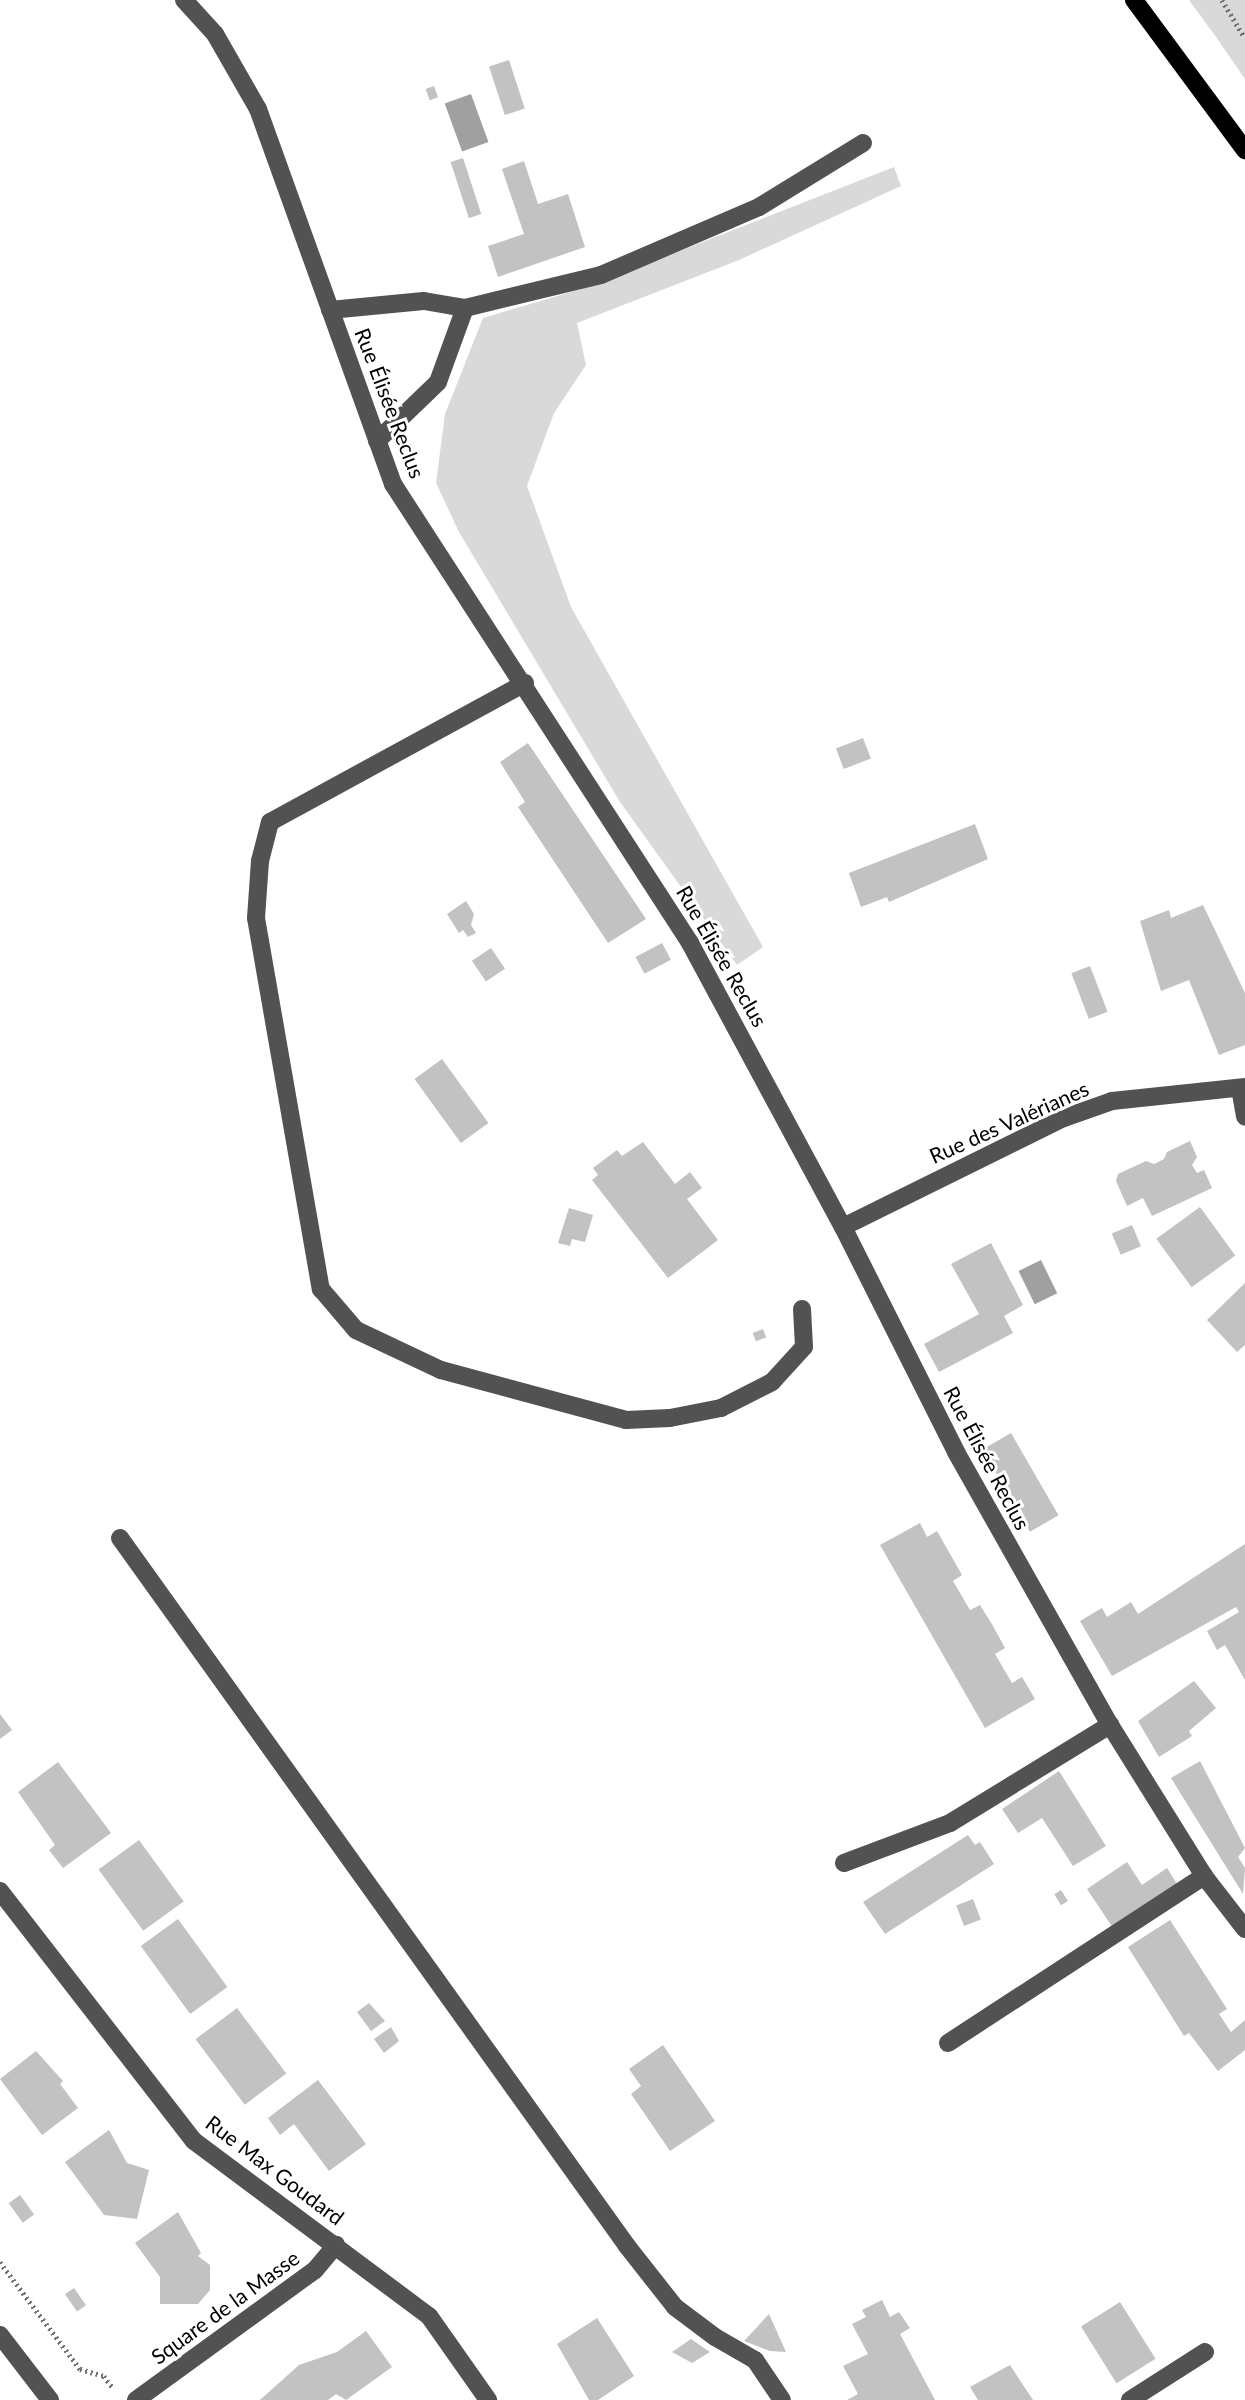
<!DOCTYPE html>
<meta charset="utf-8">
<style>
body{margin:0}
#map{position:relative;width:1245px;height:2400px;overflow:hidden;background:#fff;font-family:Lato,sans-serif}
div>[style]{position:absolute}
[style*='--x']{left:calc(var(--x)*1px);top:calc(var(--y)*1px);width:calc(var(--w)*1px);rotate:calc(var(--a)*1deg)}
.green>*{inset:0;background:#d9d9d9}
.water>*{inset:0;background:#a0a0a0;transform-origin:0 0}
.building>*{inset:0;background:#c2c2c2;transform-origin:0 0}
.path>*{height:4.5px;margin-top:-2.25px;transform-origin:0;background:repeating-linear-gradient(90deg,#747474 0 2px,transparent 0 5.5px)}
.minor>*{height:18px;margin:-9px;padding:0 9px;transform-origin:9px;border-radius:9px;background:#525252}
.major>*{height:18px;margin:-9px;padding:0 9px;transform-origin:9px;border-radius:9px;background:#000}
span{translate:-50% -50%;white-space:nowrap;text-align:center;line-height:1.15;-webkit-text-stroke:6px #fff;paint-order:stroke}
.street-label{font-size:21px;color:#000}
</style>
<div id="map">
<div class="green">
<i style="clip-path:polygon(1189px 0,1245px 0,1245px 79px,1216px 37px)"></i>
<i style="clip-path:polygon(894px 167px,901px 186px,739px 260px,577px 323px,586px 365px,554px 413px,527px 486px,571px 607px,763px 947px,737px 965px,620px 802px,459px 532px,436px 483px,445px 414px,483px 318px,588px 287px)"></i>
</div>
<div class="water">
<i style="left:471px;top:94px;width:51px;height:28px;rotate:70deg"></i>
<i style="left:1041px;top:1260px;width:37px;height:25px;rotate:64deg"></i>
</div>
<div class="building">
<i style="left:509px;top:60px;width:51px;height:21px;rotate:72deg"></i>
<i style="left:434px;top:86px;width:12px;height:9px;rotate:70deg"></i>
<i style="left:463px;top:158px;width:59px;height:13px;rotate:72deg"></i>
<i style="clip-path:polygon(524px 161px,538px 204px,568px 194px,585px 247px,498px 277px,488px 246px,524px 234px,502px 169px)"></i>
<i style="left:863px;top:738px;width:22px;height:29px;rotate:69deg"></i>
<i style="clip-path:polygon(528px 743px,646px 919px,608px 943px,518px 807px,525px 802px,500px 762px)"></i>
<i style="clip-path:polygon(975px 824px,988px 859px,889px 902px,887px 897px,861px 907px,849px 873px)"></i>
<i style="clip-path:polygon(466px 901px,474px 914px,471px 925px,476px 933px,468px 937px,463px 930px,459px 933px,447px 914px)"></i>
<i style="clip-path:polygon(1203px 905px,1245px 993px,1245px 1045px,1219px 1055px,1189px 980px,1161px 991px,1140px 921px,1169px 910px,1171px 918px)"></i>
<i style="left:662px;top:943px;width:19px;height:30px;rotate:62deg"></i>
<i style="left:491px;top:948px;width:25px;height:23px;rotate:56deg"></i>
<i style="left:1090px;top:966px;width:49px;height:20px;rotate:69deg"></i>
<i style="left:442px;top:1059px;width:79px;height:34px;rotate:54deg"></i>
<i style="clip-path:polygon(1190px 1141px,1197px 1157px,1192px 1165px,1197px 1173px,1204px 1170px,1212px 1188px,1152px 1216px,1143px 1198px,1127px 1206px,1116px 1181px,1118px 1174px,1146px 1161px,1154px 1164px,1164px 1159px,1167px 1152px)"></i>
<i style="clip-path:polygon(643px 1142px,675px 1184px,690px 1172px,702px 1188px,687px 1199px,718px 1240px,668px 1278px,592px 1180px,598px 1175px,593px 1168px,617px 1150px,622px 1156px)"></i>
<i style="left:1200px;top:1207px;width:60px;height:54px;rotate:54deg"></i>
<i style="clip-path:polygon(569px 1208px,593px 1215px,585px 1242px,572px 1239px,570px 1246px,558px 1243px)"></i>
<i style="left:1132px;top:1225px;width:23px;height:22px;rotate:67deg"></i>
<i style="clip-path:polygon(991px 1243px,1023px 1305px,1004px 1316px,1013px 1333px,939px 1372px,924px 1344px,979px 1314px,951px 1264px)"></i>
<i style="clip-path:polygon(1245px 1283px,1245px 1345px,1237px 1352px,1207px 1320px)"></i>
<i style="left:763px;top:1329px;width:9px;height:11px;rotate:69deg"></i>
<i style="left:1011px;top:1433px;width:95px;height:33px;rotate:60deg"></i>
<i style="clip-path:polygon(920px 1523px,927px 1537px,937px 1531px,962px 1575px,953px 1581px,970px 1610px,980px 1605px,993px 1626px,1005px 1648px,995px 1654px,1012px 1683px,1022px 1677px,1035px 1699px,985px 1728px,880px 1545px)"></i>
<i style="clip-path:polygon(1245px 1544px,1245px 1680px,1225px 1645px,1217px 1650px,1207px 1631px,1239px 1612px,1236px 1607px,1112px 1676px,1080px 1621px,1102px 1608px,1107px 1617px,1131px 1602px,1138px 1614px)"></i>
<i style="clip-path:polygon(1194px 1681px,1216px 1708px,1189px 1731px,1192px 1736px,1159px 1757px,1138px 1721px)"></i>
<i style="clip-path:polygon(0 1714px,12px 1730px,0 1739px)"></i>
<i style="clip-path:polygon(1200px 1761px,1245px 1848px,1238px 1857px,1245px 1868px,1243px 1894px,1171px 1778px)"></i>
<i style="clip-path:polygon(58px 1762px,111px 1833px,63px 1868px,49px 1850px,55px 1845px,18px 1792px)"></i>
<i style="clip-path:polygon(1059px 1771px,1106px 1846px,1073px 1866px,1042px 1818px,1018px 1833px,1002px 1809px)"></i>
<i style="clip-path:polygon(968px 1835px,975px 1845px,980px 1842px,994px 1864px,885px 1934px,863px 1902px)"></i>
<i style="left:139px;top:1840px;width:76px;height:50px;rotate:54deg"></i>
<i style="clip-path:polygon(1127px 1862px,1142px 1885px,1167px 1868px,1177px 1884px,1113px 1928px,1087px 1889px)"></i>
<i style="left:1061px;top:1890px;width:13px;height:8px;rotate:58deg"></i>
<i style="left:973px;top:1899px;width:22px;height:18px;rotate:69deg"></i>
<i style="left:178px;top:1919px;width:84px;height:46px;rotate:54deg"></i>
<i style="clip-path:polygon(1170px 1920px,1227px 2009px,1219px 2014px,1231px 2032px,1245px 2020px,1245px 2050px,1218px 2071px,1189px 2033px,1184px 2036px,1128px 1947px)"></i>
<i style="clip-path:polygon(369px 2003px,385px 2021px,371px 2031px,357px 2012px)"></i>
<i style="left:237px;top:2008px;width:82px;height:52px;rotate:53deg"></i>
<i style="clip-path:polygon(391px 2027px,399px 2041px,384px 2053px,374px 2039px)"></i>
<i style="clip-path:polygon(663px 2045px,715px 2121px,670px 2151px,631px 2094px,641px 2086px,629px 2069px)"></i>
<i style="clip-path:polygon(36px 2051px,63px 2081px,60px 2084px,78px 2108px,42px 2135px,0 2079px)"></i>
<i style="clip-path:polygon(318px 2080px,366px 2144px,329px 2171px,294px 2124px,280px 2135px,268px 2118px)"></i>
<i style="clip-path:polygon(109px 2130px,127px 2163px,149px 2170px,137px 2219px,104px 2215px,65px 2162px)"></i>
<i style="left:20px;top:2195px;width:24px;height:14px;rotate:54deg"></i>
<i style="clip-path:polygon(178px 2212px,201px 2253px,198px 2256px,210px 2265px,210px 2290px,198px 2304px,160px 2304px,160px 2277px,135px 2243px)"></i>
<i style="left:74px;top:2288px;width:21px;height:11px;rotate:55deg"></i>
<i style="clip-path:polygon(882px 2300px,890px 2317px,899px 2312px,910px 2328px,900px 2334px,935px 2400px,847px 2400px,858px 2394px,843px 2366px,868px 2354px,852px 2324px,866px 2317px,862px 2310px)"></i>
<i style="left:1120px;top:2302px;width:67px;height:46px;rotate:58deg"></i>
<i style="clip-path:polygon(769px 2314px,786px 2352px,770px 2351px,744px 2341px)"></i>
<i style="clip-path:polygon(597px 2318px,634px 2376px,598px 2400px,589px 2400px,557px 2344px)"></i>
<i style="clip-path:polygon(366px 2331px,392px 2367px,346px 2400px,336px 2394px,328px 2400px,260px 2400px,299px 2365px,337px 2352px)"></i>
<i style="clip-path:polygon(691px 2339px,710px 2352px,692px 2363px,672px 2352px)"></i>
<i style="clip-path:polygon(1010px 2365px,1033px 2400px,978px 2400px,970px 2387px)"></i>
</div>
<div class="path">
<i style="--x:1222;--y:0;--w:44;--a:58.8"></i>
<i style="--x:0;--y:2262;--w:134;--a:53.2"></i>
<i style="--x:80;--y:2369;--w:25;--a:16"></i>
<i style="--x:104;--y:2376;--w:15;--a:53"></i>
</div>
<div class="minor">
<i style="--x:184;--y:0;--w:46;--a:47.6"></i>
<i style="--x:215;--y:34;--w:86;--a:60.2"></i>
<i style="--x:258;--y:109;--w:399;--a:70.2"></i>
<i style="--x:393;--y:484;--w:547;--a:57.09"></i>
<i style="--x:690;--y:943;--w:323;--a:61.7"></i>
<i style="--x:843;--y:1227;--w:252;--a:63.3"></i>
<i style="--x:956;--y:1452;--w:313;--a:60.6"></i>
<i style="--x:1110;--y:1725;--w:178;--a:58.1"></i>
<i style="--x:1204;--y:1876;--w:67;--a:52.3"></i>
<i style="--x:330;--y:310;--w:94;--a:-5.5"></i>
<i style="--x:424;--y:301;--w:42;--a:9.7"></i>
<i style="--x:465;--y:308;--w:140;--a:-13.6"></i>
<i style="--x:601;--y:275;--w:172;--a:-23.3"></i>
<i style="--x:759;--y:207;--w:122;--a:-31.6"></i>
<i style="--x:377;--y:441;--w:85;--a:-44"></i>
<i style="--x:438;--y:382;--w:79;--a:-70"></i>
<i style="--x:525;--y:683;--w:290;--a:151.4"></i>
<i style="--x:270;--y:822;--w:40;--a:104.4"></i>
<i style="--x:260;--y:861;--w:57;--a:94"></i>
<i style="--x:256;--y:918;--w:377;--a:80.1"></i>
<i style="--x:321;--y:1289;--w:54;--a:49.5"></i>
<i style="--x:356;--y:1330;--w:94;--a:25.2"></i>
<i style="--x:441;--y:1370;--w:192;--a:15.1"></i>
<i style="--x:626;--y:1420;--w:44;--a:-2.6"></i>
<i style="--x:670;--y:1418;--w:52;--a:-11.1"></i>
<i style="--x:721;--y:1408;--w:57;--a:-27"></i>
<i style="--x:772;--y:1382;--w:47;--a:-47.6"></i>
<i style="--x:804;--y:1347;--w:38;--a:-93"></i>
<i style="--x:1240;--y:1088;--w:29;--a:80"></i>
<i style="--x:843;--y:1227;--w:246;--a:-26.3"></i>
<i style="--x:1064;--y:1118;--w:51;--a:-19.5"></i>
<i style="--x:1112;--y:1101;--w:134;--a:-6"></i>
<i style="--x:120;--y:1538;--w:871;--a:54.39"></i>
<i style="--x:627;--y:2246;--w:78;--a:51.8"></i>
<i style="--x:675;--y:2307;--w:50;--a:36.9"></i>
<i style="--x:715;--y:2337;--w:46;--a:29.9"></i>
<i style="--x:755;--y:2360;--w:48;--a:56"></i>
<i style="--x:844;--y:1863;--w:113;--a:-20.7"></i>
<i style="--x:950;--y:1823;--w:188;--a:-31.5"></i>
<i style="--x:0;--y:1891;--w:316;--a:52.2"></i>
<i style="--x:194;--y:2141;--w:293;--a:36.7"></i>
<i style="--x:429;--y:2316;--w:103;--a:54.9"></i>
<i style="--x:948;--y:2043;--w:306;--a:-33.1"></i>
<i style="--x:0;--y:2335;--w:82;--a:52.4"></i>
<i style="--x:136;--y:2400;--w:221;--a:-36"></i>
<i style="--x:315;--y:2270;--w:33;--a:-50"></i>
<i style="--x:1130;--y:2400;--w:89;--a:-32.6"></i>
</div>
<div class="major">
<i style="--x:1134;--y:0;--w:187;--a:53.5"></i>
</div>
<div class="street-label">
<span style="left:390px;top:403px;rotate:69deg">Rue Élisée Reclus</span>
<span style="left:722px;top:956px;rotate:60deg">Rue Élisée Reclus</span>
<span style="left:1009px;top:1122px;rotate:-24deg">Rue des Valérianes</span>
<span style="left:987px;top:1458px;rotate:62deg">Rue Élisée Reclus</span>
<span style="left:275px;top:2170px;rotate:37deg">Rue Max Goudard</span>
<span style="left:225px;top:2307px;rotate:-36deg">Square de la Masse</span>
</div>
</div>
